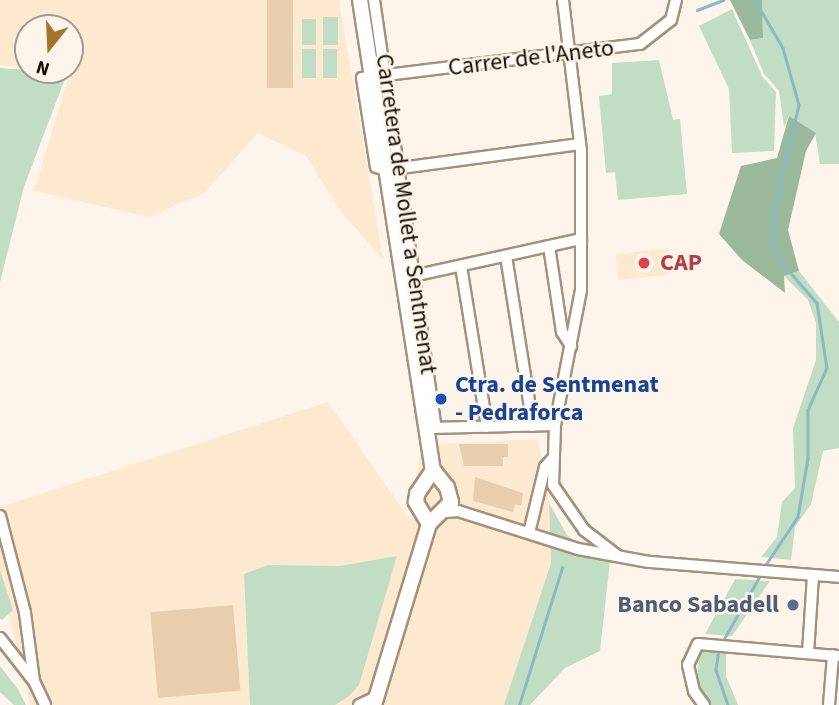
<!DOCTYPE html>
<style>
body{margin:0}
#map{position:relative;width:839px;height:705px;overflow:hidden;background:#fdf5eb;font-family:"Source Sans 3",sans-serif}
div>[style]{position:absolute}
[style*='--x']{left:calc(var(--x)*1px);top:calc(var(--y)*1px);width:calc(var(--w)*1px);rotate:calc(var(--a)*1deg)}
.built>*{inset:0;background:#fde9d0;transform-origin:0 0}
.green>*{inset:0;background:#c1dec4;transform-origin:0 0}
.forest>*{inset:0;background:#9ab89c}
.stream>*{height:2.5px;margin:-1.25px;padding:0 1.25px;transform-origin:1.25px;border-radius:1.25px;background:#8ab8c5}
.building>*{inset:0;background:#e8ceae;transform-origin:0 0}
.roads{filter:drop-shadow(2px 0 #a3917a) drop-shadow(-2px 0 #a3917a) drop-shadow(0 2px #a3917a) drop-shadow(0 -2px #a3917a)}
.street>*{height:10px;margin:-5px;padding:0 5px;transform-origin:5px;border-radius:5px;background:#fff}
.secondary>*{height:14px;margin:-7px;padding:0 7px;transform-origin:7px;border-radius:7px;background:#fff}
.dots>*{width:19px;height:19px;translate:-50% -50%;box-sizing:border-box;border:4px solid #fdf5eb;border-radius:50%}
span{translate:-50% -50%;white-space:nowrap;text-align:center;line-height:1.15;-webkit-text-stroke:5px #fdf5eb;paint-order:stroke}
.street-label{font-size:24px;color:#150e06}
.health-label{font-size:24px;color:#be3a42;font-weight:700}
.left{translate:0 -50%;text-align:left}
.transit-label{font-size:24px;color:#164399;font-weight:700}
.service-label{font-size:24px;color:#4e5e75;font-weight:700}
.right{translate:-100% -50%;text-align:right}
.north{position:absolute;left:14px;top:14px;width:70px;height:70px;box-sizing:border-box;background:#fdf5eb;border:2px solid #a0998f;border-radius:50%;rotate:198deg;font-size:19px;font-weight:700;line-height:28px;text-align:center;color:#150e06}
.north::after{content:'';display:block;margin:auto;width:24px;height:32px;background:#a47428;clip-path:polygon(50% 0,100% 100%,50% 72%,0 100%)}
</style>
<div id="map">
<div class="built">
<i style="clip-path:polygon(0 0,339px 0,383px 259px,341px 212px,306px 156px,258px 133px,204px 193px,149px 217px,34px 191px,70px 72px,55px 70px,70px 70px,70px 28px,28px 28px,28px 68px,0 65px)"></i>
<i style="left:669px;top:248px;width:26px;height:54px;rotate:83deg"></i>
<i style="clip-path:polygon(328px 402px,410px 520px,421px 445px,538px 439px,553px 524px,551px 563px,504px 705px,30px 705px,0 577px,0 507px)"></i>
</div>
<div class="green">
<i style="clip-path:polygon(762px 0,839px 0,839px 164px,820px 164px,815px 133px,789px 116px,784px 127px,779px 91px,764px 74px,750px 40px,763px 38px)"></i>
<i style="clip-path:polygon(732px 9px,762px 76px,776px 92px,774px 151px,732px 153px,729px 89px,699px 26px)"></i>
<i style="left:323px;top:17px;width:15px;height:28px"></i>
<i style="left:302px;top:19px;width:14px;height:26px"></i>
<i style="left:302px;top:49px;width:14px;height:29px"></i>
<i style="left:323px;top:49px;width:14px;height:29px"></i>
<i style="clip-path:polygon(659px 60px,673px 120px,680px 119px,687px 194px,618px 200px,615px 172px,606px 173px,599px 96px,612px 94px,612px 63px)"></i>
<i style="clip-path:polygon(0 68px,67px 73px,24px 187px,0 282px)"></i>
<i style="clip-path:polygon(799px 271px,839px 322px,839px 448px,823px 451px,811px 504px,795px 527px,791px 560px,761px 557px,777px 537px,782px 502px,795px 488px,793px 428px,816px 360px,816px 323px,808px 300px,784px 276px)"></i>
<i style="clip-path:polygon(549px 503px,567px 535px,594px 556px,610px 561px,600px 651px,565px 668px,530px 705px,504px 705px,551px 563px)"></i>
<i style="clip-path:polygon(397px 556px,359px 685px,349px 696px,335px 705px,250px 705px,244px 574px,268px 565px,340px 566px)"></i>
<i style="clip-path:polygon(0 570px,13px 610px,2px 620px,0 619px)"></i>
<i style="clip-path:polygon(735px 579px,770px 581px,732px 636px,705px 634px)"></i>
<i style="clip-path:polygon(709px 650px,726px 651px,726px 676px,738px 705px,710px 705px,697px 687px,699px 653px)"></i>
<i style="clip-path:polygon(0 666px,18px 689px,26px 705px,14px 705px,0 692px)"></i>
</div>
<div class="forest">
<i style="clip-path:polygon(730px 0,762px 0,763px 38px,750px 40px)"></i>
<i style="clip-path:polygon(789px 116px,816px 133px,806px 151px,788px 230px,799px 271px,784px 276px,785px 293px,742px 260px,719px 234px,741px 166px,777px 158px)"></i>
</div>
<div class="stream">
<i style="--x:755;--y:0;--w:56;--a:59.7"></i>
<i style="--x:783;--y:48;--w:59;--a:74.3"></i>
<i style="--x:799;--y:105;--w:107;--a:103"></i>
<i style="--x:775;--y:209;--w:36;--a:92"></i>
<i style="--x:774;--y:245;--w:21;--a:65"></i>
<i style="--x:783;--y:264;--w:52;--a:48.9"></i>
<i style="--x:817;--y:303;--w:66;--a:81.3"></i>
<i style="--x:827;--y:368;--w:46;--a:114.3"></i>
<i style="--x:808;--y:410;--w:48;--a:90"></i>
<i style="--x:808;--y:458;--w:60;--a:99.6"></i>
<i style="--x:798;--y:517;--w:61;--a:123.7"></i>
<i style="--x:697;--y:10;--w:28;--a:-21"></i>
<i style="--x:721;--y:644;--w:81;--a:-60.3"></i>
<i style="--x:719;--y:650;--w:20;--a:99"></i>
<i style="--x:716;--y:670;--w:37;--a:71"></i>
<i style="--x:519;--y:705;--w:144;--a:-72.6"></i>
</div>
<div class="building">
<i style="left:267px;top:0;width:26px;height:88px"></i>
<i style="clip-path:polygon(459px 444px,508px 444px,508px 457px,503px 457px,503px 466px,464px 466px)"></i>
<i style="clip-path:polygon(475px 477px,523px 493px,521px 506px,515px 504px,513px 512px,473px 501px)"></i>
<i style="left:233px;top:605px;width:86px;height:83px;rotate:85deg"></i>
</div>
<div class="roads">
<div class="street">
<i style="--x:374;--y:0;--w:432;--a:81.8"></i>
<i style="--x:563;--y:0;--w:152;--a:83.2"></i>
<i style="--x:581;--y:151;--w:139;--a:90"></i>
<i style="--x:581;--y:290;--w:137;--a:100.9"></i>
<i style="--x:555;--y:425;--w:60;--a:91.9"></i>
<i style="--x:553;--y:485;--w:55;--a:55.4"></i>
<i style="--x:584;--y:530;--w:43;--a:37.4"></i>
<i style="--x:580;--y:144;--w:196;--a:172.4"></i>
<i style="--x:386;--y:170;--w:10;--a:-163"></i>
<i style="--x:376;--y:167;--w:90;--a:-98.9"></i>
<i style="--x:362;--y:78;--w:280;--a:-7"></i>
<i style="--x:640;--y:44;--w:39;--a:-38"></i>
<i style="--x:671;--y:20;--w:21;--a:-76"></i>
<i style="--x:549;--y:246;--w:87;--a:81.4"></i>
<i style="--x:562;--y:332;--w:17;--a:57"></i>
<i style="--x:506;--y:256;--w:172;--a:81"></i>
<i style="--x:461;--y:266;--w:163;--a:80.8"></i>
<i style="--x:417;--y:275;--w:168;--a:-12.4"></i>
<i style="--x:430;--y:428;--w:125;--a:-1.4"></i>
<i style="--x:446;--y:512;--w:12;--a:-5"></i>
<i style="--x:458;--y:511;--w:126;--a:17.6"></i>
<i style="--x:578;--y:549;--w:72;--a:10.4"></i>
<i style="--x:649;--y:562;--w:191;--a:4.5"></i>
<i style="--x:0;--y:516;--w:100;--a:75.5"></i>
<i style="--x:25;--y:613;--w:69;--a:82.5"></i>
<i style="--x:34;--y:681;--w:26;--a:65"></i>
<i style="--x:529;--y:533;--w:68;--a:-76.4"></i>
<i style="--x:545;--y:467;--w:13;--a:-48"></i>
<i style="--x:0;--y:638;--w:52;--a:52"></i>
<i style="--x:808;--y:653;--w:78;--a:-86.3"></i>
<i style="--x:359;--y:705;--w:19;--a:-25"></i>
<i style="--x:704;--y:705;--w:17;--a:-126"></i>
<i style="--x:694;--y:691;--w:27;--a:-103"></i>
<i style="--x:688;--y:665;--w:23;--a:-65"></i>
<i style="--x:698;--y:644;--w:142;--a:4.9"></i>
<i style="--x:829;--y:705;--w:50;--a:-85.4"></i>
</div>
<div class="secondary">
<i style="--x:360;--y:0;--w:476;--a:81.2"></i>
<i style="--x:433;--y:470;--w:22;--a:51"></i>
<i style="--x:447;--y:487;--w:16;--a:75"></i>
<i style="--x:451;--y:502;--w:31;--a:135"></i>
<i style="--x:429;--y:524;--w:189;--a:106.9"></i>
<i style="--x:429;--y:524;--w:26;--a:-121"></i>
<i style="--x:416;--y:502;--w:8;--a:-83"></i>
<i style="--x:417;--y:494;--w:29;--a:-56"></i>
</div>
</div>
<div class="dots">
<i style="left:644px;top:263px;background:#e0444e"></i>
<i style="left:441px;top:399px;background:#1a4fb4"></i>
<i style="left:793px;top:605px;background:#5c6f8a"></i>
</div>
<div class="street-label">
<span style="left:531px;top:58px;rotate:-7deg">Carrer de l'Aneto</span>
<span style="left:406px;top:214px;rotate:82deg">Carretera de Mollet a Sentmenat</span>
</div>
<div class="health-label">
<span class="left" style="left:660px;top:263px">CAP</span>
</div>
<div class="transit-label">
<span class="left" style="left:455px;top:399px">Ctra. de Sentmenat<br>- Pedraforca</span>
</div>
<div class="service-label">
<span class="right" style="left:779px;top:605px">Banco Sabadell</span>
</div>
<div class="north">N</div>
</div>
